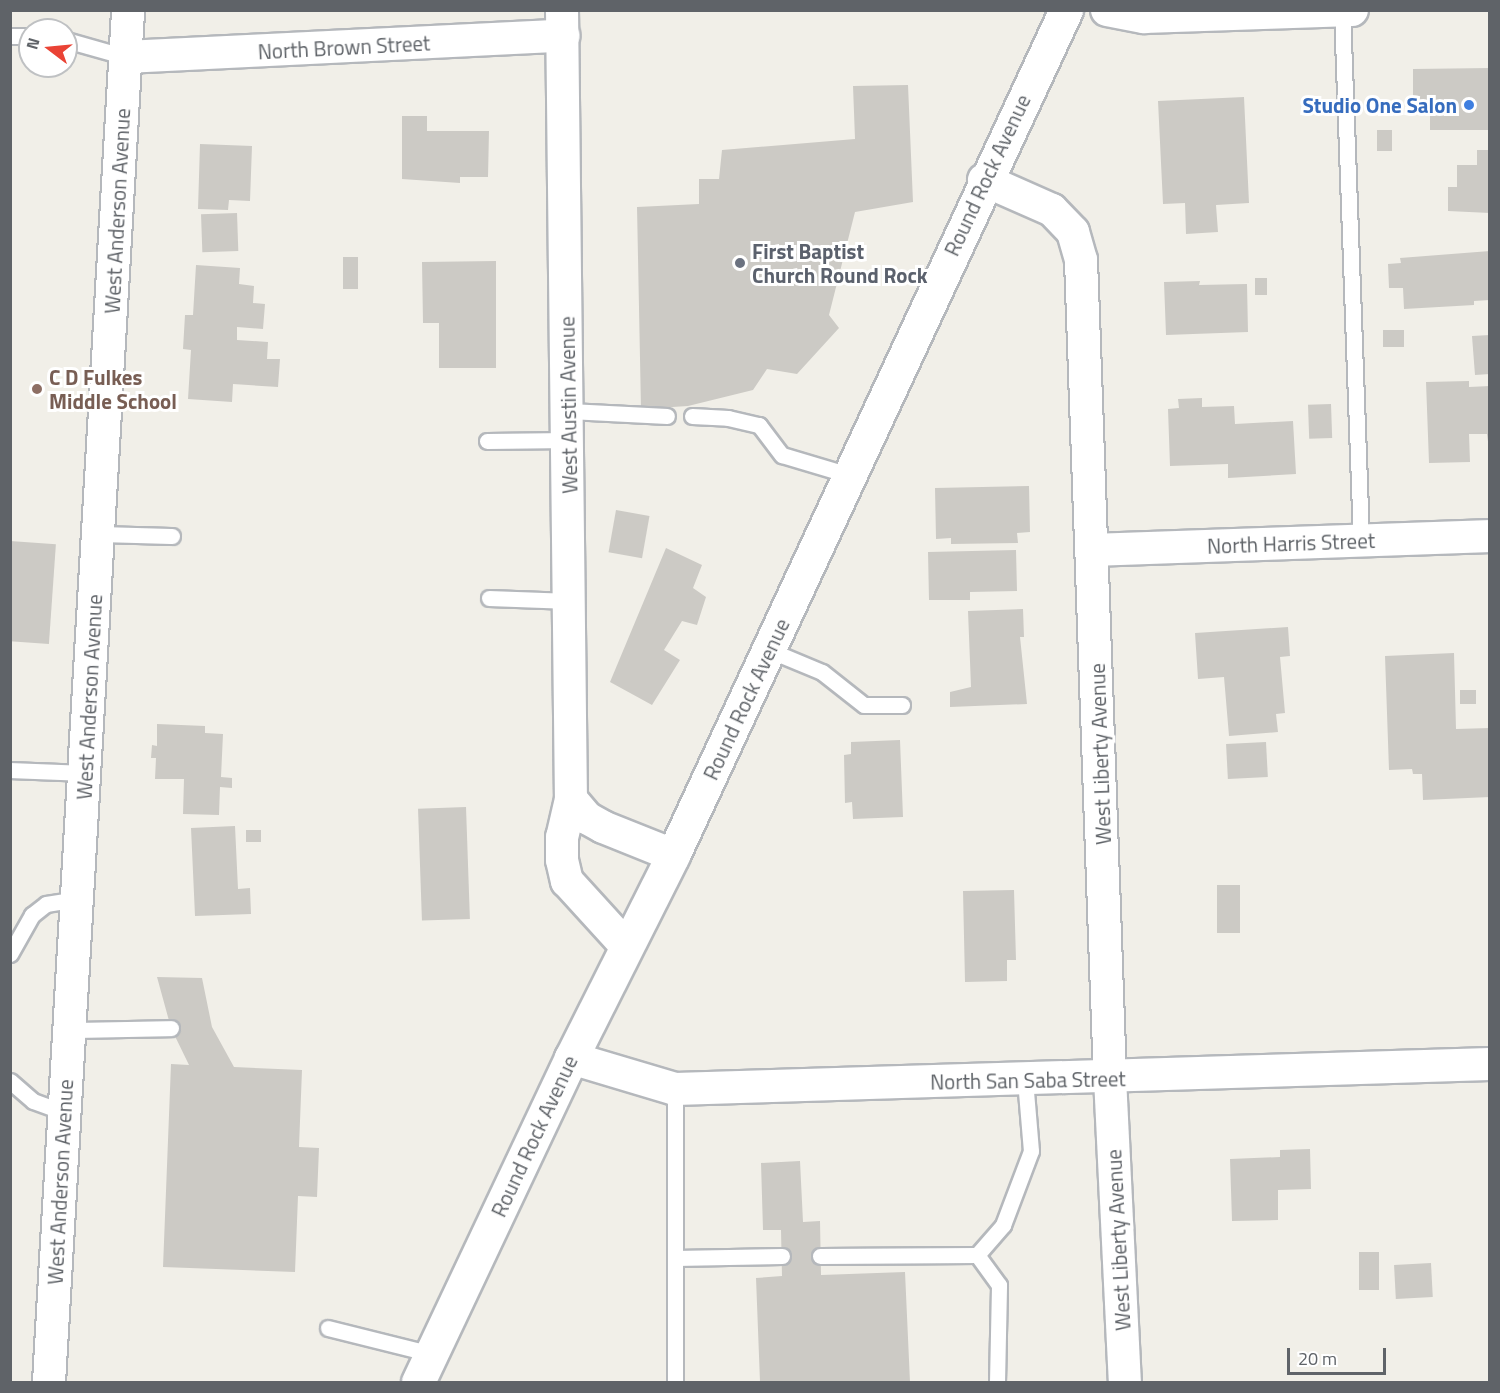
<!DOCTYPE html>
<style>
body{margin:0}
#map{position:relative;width:1500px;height:1393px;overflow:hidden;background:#f1efe8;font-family:"Titillium Web",sans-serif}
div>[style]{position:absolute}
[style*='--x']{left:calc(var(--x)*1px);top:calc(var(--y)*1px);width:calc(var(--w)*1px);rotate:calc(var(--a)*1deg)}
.building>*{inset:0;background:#cccac5;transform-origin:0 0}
.roads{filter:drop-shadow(2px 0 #b5b8bc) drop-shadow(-2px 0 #b5b8bc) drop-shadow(0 2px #b5b8bc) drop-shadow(0 -2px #b5b8bc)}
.service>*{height:15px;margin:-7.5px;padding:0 7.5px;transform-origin:7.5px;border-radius:7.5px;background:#fff}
.minor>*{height:32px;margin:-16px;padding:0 16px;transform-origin:16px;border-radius:16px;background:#fff}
.tertiary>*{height:33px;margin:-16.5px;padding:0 16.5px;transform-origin:16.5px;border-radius:16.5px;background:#fff}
.dots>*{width:16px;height:16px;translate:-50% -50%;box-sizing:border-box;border:3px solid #fff;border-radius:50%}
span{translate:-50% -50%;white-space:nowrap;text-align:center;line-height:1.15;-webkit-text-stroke:6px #fff;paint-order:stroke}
.street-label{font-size:21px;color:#5f6368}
.shop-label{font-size:21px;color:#366cbe;font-weight:700}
.right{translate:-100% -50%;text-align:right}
.worship-label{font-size:21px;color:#5b616d;font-weight:700}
.left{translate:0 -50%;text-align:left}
.education-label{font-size:21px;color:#785e54;font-weight:700}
.frame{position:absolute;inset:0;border:12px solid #5f6368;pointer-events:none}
.north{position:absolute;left:18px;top:18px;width:60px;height:60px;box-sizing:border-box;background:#fff;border:2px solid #bfc1c3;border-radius:50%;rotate:286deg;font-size:16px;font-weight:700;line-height:24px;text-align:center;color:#5f6368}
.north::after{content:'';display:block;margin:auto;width:21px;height:27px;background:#ea4335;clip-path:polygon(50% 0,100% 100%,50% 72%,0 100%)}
.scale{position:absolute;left:1287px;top:1348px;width:99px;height:27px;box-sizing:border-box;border:3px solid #5f6368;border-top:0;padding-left:8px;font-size:18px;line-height:21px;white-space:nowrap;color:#5f6368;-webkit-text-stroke:4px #fff;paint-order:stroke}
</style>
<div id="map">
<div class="building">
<i style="clip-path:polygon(1490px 68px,1490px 130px,1430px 130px,1430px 106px,1413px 107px,1413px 69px)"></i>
<i style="clip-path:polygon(908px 85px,913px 202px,855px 212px,829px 315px,839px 328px,797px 374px,767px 369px,753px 390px,688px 406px,641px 409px,637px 207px,699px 204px,699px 179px,719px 179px,722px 150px,855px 139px,853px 86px)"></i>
<i style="clip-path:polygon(1244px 97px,1249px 203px,1216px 205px,1218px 232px,1186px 234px,1185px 203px,1163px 204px,1158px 101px)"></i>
<i style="clip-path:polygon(402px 116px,427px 116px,427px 131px,489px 131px,488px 177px,460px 177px,460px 183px,402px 179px)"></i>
<i style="left:1377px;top:130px;width:15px;height:21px"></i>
<i style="clip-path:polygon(200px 144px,252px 146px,250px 201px,229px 200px,228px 210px,198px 209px)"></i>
<i style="clip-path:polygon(1477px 150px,1490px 150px,1490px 213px,1448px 211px,1448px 187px,1457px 187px,1457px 165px,1477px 165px)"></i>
<i style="left:237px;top:213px;width:38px;height:36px;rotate:88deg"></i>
<i style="clip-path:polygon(1490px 251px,1490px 300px,1474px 301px,1474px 305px,1404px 309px,1403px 288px,1389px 288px,1388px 264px,1401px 263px,1400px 258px)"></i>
<i style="left:343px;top:257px;width:15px;height:32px"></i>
<i style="clip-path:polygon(496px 261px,496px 368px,439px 368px,439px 323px,423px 323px,422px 262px)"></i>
<i style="clip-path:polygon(196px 265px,240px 268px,239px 284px,254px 286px,253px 303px,265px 304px,263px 329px,237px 327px,237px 340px,268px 342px,267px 359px,280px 359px,278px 387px,233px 384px,232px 402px,188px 399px,191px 350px,183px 349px,185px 315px,193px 315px)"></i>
<i style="left:1255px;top:278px;width:12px;height:17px"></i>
<i style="clip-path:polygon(1200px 281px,1199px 285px,1247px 284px,1248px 332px,1166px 335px,1164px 282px)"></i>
<i style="left:1383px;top:330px;width:21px;height:17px"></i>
<i style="clip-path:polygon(1490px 335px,1490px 374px,1475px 375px,1472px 336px)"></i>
<i style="clip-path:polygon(1469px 381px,1469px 387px,1490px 386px,1490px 457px,1487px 434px,1469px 434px,1470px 462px,1429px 463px,1426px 382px)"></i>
<i style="clip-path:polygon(1202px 398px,1202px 407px,1234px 406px,1235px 424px,1293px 421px,1296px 474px,1228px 478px,1228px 464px,1170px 466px,1168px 409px,1179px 408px,1178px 399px)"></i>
<i style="left:1331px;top:404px;width:34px;height:23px;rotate:88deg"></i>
<i style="clip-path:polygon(1029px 486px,1030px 532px,1017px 533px,1018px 543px,951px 544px,951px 538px,936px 539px,935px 488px)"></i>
<i style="left:616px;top:510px;width:34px;height:43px;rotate:10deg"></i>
<i style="left:10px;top:541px;width:46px;height:100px;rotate:4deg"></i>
<i style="clip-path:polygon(666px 548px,702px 565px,693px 588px,706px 597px,697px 625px,682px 621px,664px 650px,680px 660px,652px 705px,610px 682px)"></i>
<i style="clip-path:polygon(1016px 550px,1017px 591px,970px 592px,970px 600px,929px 600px,928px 552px)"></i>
<i style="clip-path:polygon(1023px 609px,1024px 637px,1020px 637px,1027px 704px,950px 707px,950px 692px,971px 687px,968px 611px)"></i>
<i style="clip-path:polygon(1288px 627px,1290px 656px,1280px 657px,1285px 713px,1276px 714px,1278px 732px,1229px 736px,1224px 677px,1198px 679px,1195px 633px)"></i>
<i style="clip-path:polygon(1454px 653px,1456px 729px,1490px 728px,1490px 797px,1423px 800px,1422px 774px,1413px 774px,1412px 769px,1389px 770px,1385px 656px)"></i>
<i style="left:1460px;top:690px;width:16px;height:14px"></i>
<i style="clip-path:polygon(157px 724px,205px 726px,205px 733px,223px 734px,221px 777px,232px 778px,232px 788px,220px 787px,219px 815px,183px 814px,184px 779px,155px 779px,156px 758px,151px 758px,152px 745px,157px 746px)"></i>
<i style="clip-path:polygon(900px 740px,903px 817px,853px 819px,852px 802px,845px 803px,844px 755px,851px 754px,851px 742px)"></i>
<i style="left:1266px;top:742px;width:35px;height:40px;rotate:87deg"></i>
<i style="left:466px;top:807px;width:112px;height:48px;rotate:88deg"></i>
<i style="clip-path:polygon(235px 826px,238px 889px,250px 888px,251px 914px,195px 916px,191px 828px)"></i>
<i style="left:261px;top:830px;width:12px;height:15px;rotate:90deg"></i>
<i style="left:1217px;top:885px;width:23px;height:48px"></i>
<i style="clip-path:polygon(1014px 890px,1016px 960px,1007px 960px,1007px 981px,965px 982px,963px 891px)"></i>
<i style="clip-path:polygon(157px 977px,202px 978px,212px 1027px,234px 1067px,302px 1070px,299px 1147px,319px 1148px,317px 1197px,298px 1196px,295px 1272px,163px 1267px,171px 1064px,189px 1065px,171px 1028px)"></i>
<i style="clip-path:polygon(1310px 1149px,1311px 1189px,1278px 1190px,1278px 1220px,1232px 1221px,1230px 1159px,1280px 1157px,1280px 1150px)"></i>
<i style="clip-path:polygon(800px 1161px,803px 1222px,820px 1221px,821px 1275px,905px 1272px,910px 1382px,760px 1382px,756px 1278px,782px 1276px,781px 1230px,763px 1230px,761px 1163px)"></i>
<i style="left:1359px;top:1252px;width:20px;height:38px"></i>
<i style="left:1431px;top:1263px;width:34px;height:37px;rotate:87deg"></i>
</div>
<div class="roads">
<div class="service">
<i style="--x:1342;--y:11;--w:529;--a:87.94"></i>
<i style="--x:10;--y:36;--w:20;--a:0"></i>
<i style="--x:66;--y:40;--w:62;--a:15.8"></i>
<i style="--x:569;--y:411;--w:98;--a:2.9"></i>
<i style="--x:692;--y:416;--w:36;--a:3"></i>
<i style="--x:728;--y:418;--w:32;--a:13"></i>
<i style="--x:759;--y:425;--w:38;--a:53"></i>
<i style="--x:782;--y:455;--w:70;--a:16.6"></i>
<i style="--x:487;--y:441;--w:82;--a:-0.7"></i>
<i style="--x:99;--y:534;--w:73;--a:1.6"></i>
<i style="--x:489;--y:598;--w:81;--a:2.1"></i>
<i style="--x:769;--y:650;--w:57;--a:22.5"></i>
<i style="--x:822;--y:672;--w:53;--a:38.2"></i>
<i style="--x:864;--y:705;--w:38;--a:0"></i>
<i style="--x:10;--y:770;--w:75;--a:2.3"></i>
<i style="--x:10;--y:954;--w:45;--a:-60.6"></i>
<i style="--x:32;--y:915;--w:18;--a:-38"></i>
<i style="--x:46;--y:904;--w:31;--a:-9"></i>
<i style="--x:70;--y:1030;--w:101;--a:-1.1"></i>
<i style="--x:10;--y:1081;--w:30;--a:41"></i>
<i style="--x:33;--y:1101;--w:33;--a:20"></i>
<i style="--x:675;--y:1089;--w:293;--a:90"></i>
<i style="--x:820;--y:1256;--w:157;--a:-0.4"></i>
<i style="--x:675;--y:1258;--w:107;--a:-1.1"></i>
<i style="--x:328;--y:1328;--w:107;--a:14"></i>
<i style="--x:997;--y:1382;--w:97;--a:-88.8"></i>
<i style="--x:999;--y:1285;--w:37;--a:-126"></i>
<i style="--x:977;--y:1255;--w:40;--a:-49"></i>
<i style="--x:1003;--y:1225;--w:79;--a:-69.3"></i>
<i style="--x:1031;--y:1151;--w:71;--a:-94.8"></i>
</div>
<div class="minor">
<i style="--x:562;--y:10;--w:789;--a:89.35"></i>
<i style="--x:571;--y:799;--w:39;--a:103"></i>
<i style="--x:562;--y:837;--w:23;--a:90"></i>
<i style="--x:562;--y:860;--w:22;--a:77"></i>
<i style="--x:567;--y:881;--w:89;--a:47.7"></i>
<i style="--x:1107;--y:10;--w:38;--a:11"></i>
<i style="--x:1144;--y:17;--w:208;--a:-1.9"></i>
<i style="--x:126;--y:57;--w:438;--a:-2.8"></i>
<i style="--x:984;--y:180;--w:74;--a:23.8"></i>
<i style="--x:1052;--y:210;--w:30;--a:46"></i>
<i style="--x:1073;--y:232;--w:29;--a:74"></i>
<i style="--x:1081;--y:260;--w:819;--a:87.97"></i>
<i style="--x:1110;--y:1078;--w:304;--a:87.2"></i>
<i style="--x:1093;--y:550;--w:397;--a:-2"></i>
<i style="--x:571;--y:799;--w:25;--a:50"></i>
<i style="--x:587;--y:818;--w:18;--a:29"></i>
<i style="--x:603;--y:827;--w:75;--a:21.8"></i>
<i style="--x:571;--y:1058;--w:109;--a:16.6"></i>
<i style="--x:675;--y:1089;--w:815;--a:-1.76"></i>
<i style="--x:49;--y:1382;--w:1374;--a:-86.7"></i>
</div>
<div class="tertiary">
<i style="--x:418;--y:1382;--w:358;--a:-64.7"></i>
<i style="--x:571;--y:1058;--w:227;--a:-63.3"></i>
<i style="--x:673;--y:855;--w:932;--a:-65.06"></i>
</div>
</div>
<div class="dots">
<i style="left:1469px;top:105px;background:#3f7fe0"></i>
<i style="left:740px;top:263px;background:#6b7280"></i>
<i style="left:37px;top:389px;background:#8d6e63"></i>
</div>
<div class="street-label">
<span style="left:344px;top:47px;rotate:-3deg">North Brown Street</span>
<span style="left:987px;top:175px;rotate:-65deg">Round Rock Avenue</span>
<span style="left:117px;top:211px;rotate:-87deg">West Anderson Avenue</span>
<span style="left:568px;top:405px;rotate:-91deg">West Austin Avenue</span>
<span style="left:1291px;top:543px;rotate:-2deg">North Harris Street</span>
<span style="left:89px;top:697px;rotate:-87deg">West Anderson Avenue</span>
<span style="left:746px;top:699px;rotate:-65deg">Round Rock Avenue</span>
<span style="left:1100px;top:754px;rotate:-92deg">West Liberty Avenue</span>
<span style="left:1028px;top:1080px;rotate:-1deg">North San Saba Street</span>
<span style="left:534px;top:1136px;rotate:-65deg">Round Rock Avenue</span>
<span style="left:60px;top:1182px;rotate:-87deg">West Anderson Avenue</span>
<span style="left:1118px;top:1240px;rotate:-93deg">West Liberty Avenue</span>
</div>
<div class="shop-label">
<span class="right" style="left:1457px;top:105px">Studio One Salon</span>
</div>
<div class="worship-label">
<span class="left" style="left:752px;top:263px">First Baptist<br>Church Round Rock</span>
</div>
<div class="education-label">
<span class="left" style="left:49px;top:389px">C D Fulkes<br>Middle School</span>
</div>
<div class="frame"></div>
<div class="north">N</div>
<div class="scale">20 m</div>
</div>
